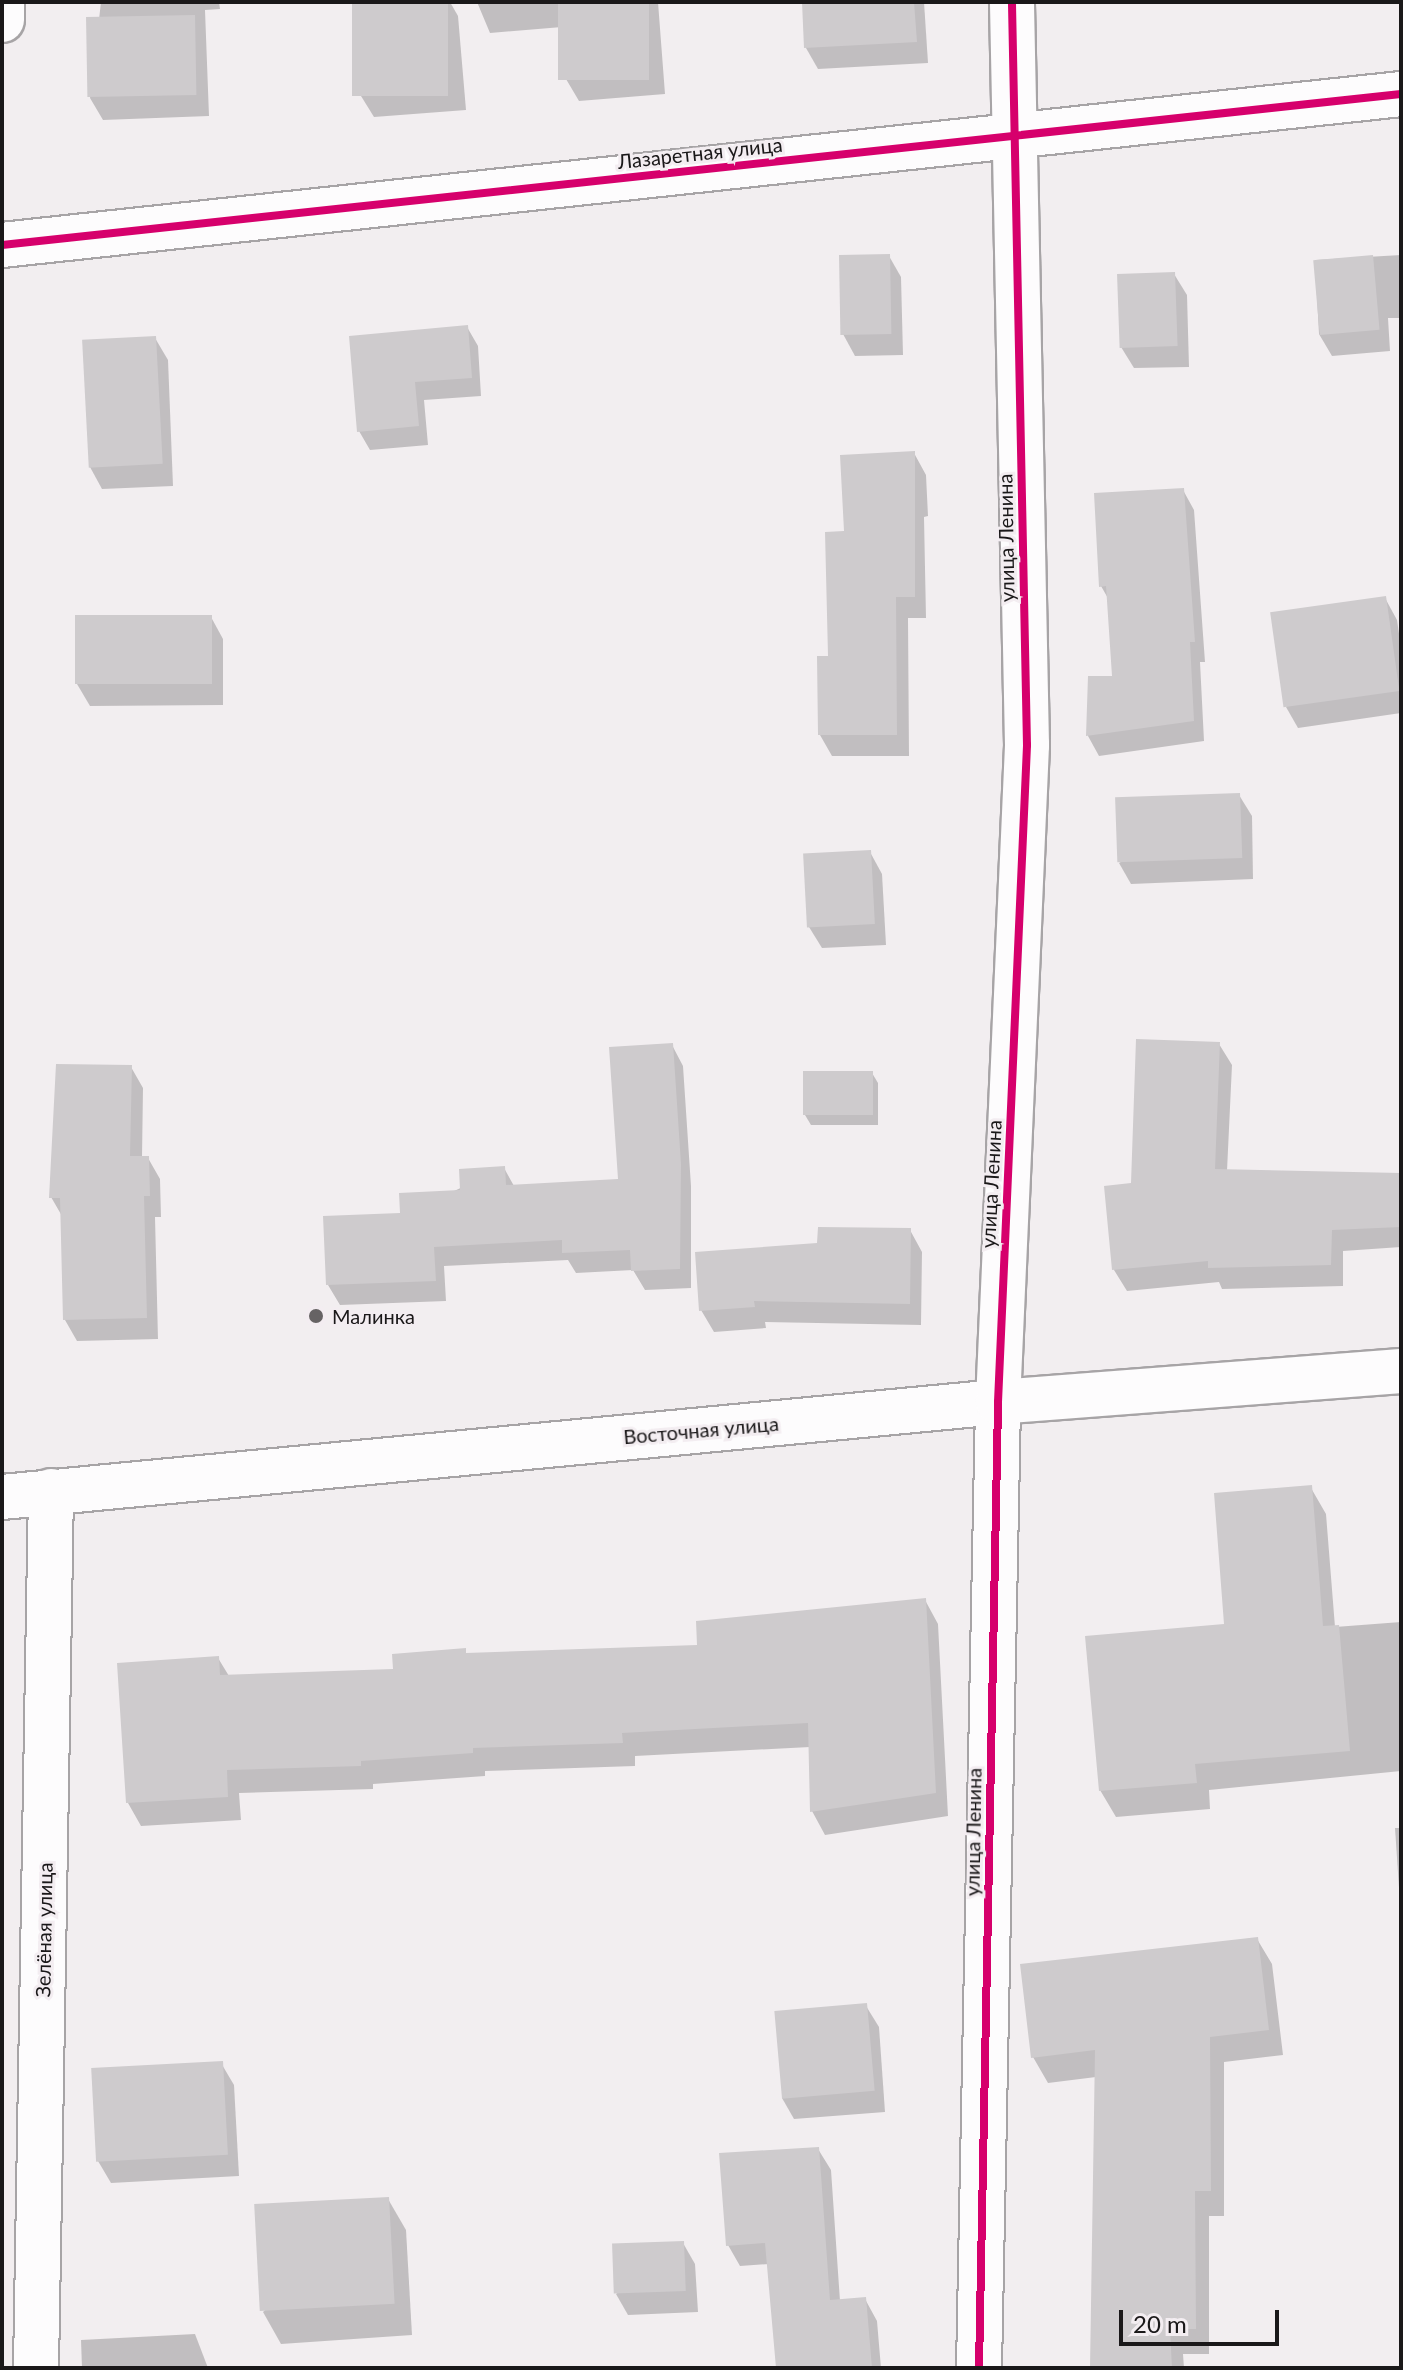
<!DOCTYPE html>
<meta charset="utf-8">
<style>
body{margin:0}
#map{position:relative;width:1403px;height:2370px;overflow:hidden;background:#f2eef0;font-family:Lato,sans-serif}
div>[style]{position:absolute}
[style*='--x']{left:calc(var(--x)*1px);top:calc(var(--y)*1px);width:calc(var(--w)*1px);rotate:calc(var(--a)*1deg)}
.shadow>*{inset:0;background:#0003}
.building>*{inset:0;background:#cecbcd;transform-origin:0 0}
.roads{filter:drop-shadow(2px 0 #a7a4a6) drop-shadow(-2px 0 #a7a4a6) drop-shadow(0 2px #a7a4a6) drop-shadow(0 -2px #a7a4a6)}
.minor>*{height:44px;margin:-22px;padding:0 22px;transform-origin:22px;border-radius:22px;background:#fdfcfd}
.tertiary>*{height:44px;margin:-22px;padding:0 22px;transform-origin:22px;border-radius:22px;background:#fdfcfd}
.cycleway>*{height:8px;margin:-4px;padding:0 4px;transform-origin:4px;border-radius:4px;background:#d6006c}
.dots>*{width:22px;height:22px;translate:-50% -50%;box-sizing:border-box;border:4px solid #f3edf1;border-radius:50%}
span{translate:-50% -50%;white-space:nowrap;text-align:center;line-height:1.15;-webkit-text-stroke:6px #f3edf1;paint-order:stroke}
.street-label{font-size:20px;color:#1a1819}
.poi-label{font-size:20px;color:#1a1819}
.left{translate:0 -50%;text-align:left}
.frame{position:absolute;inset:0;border:4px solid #1a1819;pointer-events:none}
.scale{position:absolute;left:1119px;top:2310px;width:160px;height:36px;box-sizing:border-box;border:4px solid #1a1819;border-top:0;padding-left:10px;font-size:24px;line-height:28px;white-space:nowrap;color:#1a1819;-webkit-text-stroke:6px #f3edf1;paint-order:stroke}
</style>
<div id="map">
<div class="shadow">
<i style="clip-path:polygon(101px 2px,219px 2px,220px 9px,205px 10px,209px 116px,103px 120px,90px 98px)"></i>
<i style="clip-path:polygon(354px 2px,450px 2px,458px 16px,466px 110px,374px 117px,361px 96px)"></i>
<i style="clip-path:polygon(477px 2px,658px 2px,665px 94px,579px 101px,566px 79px,562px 27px,490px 33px)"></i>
<i style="clip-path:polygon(804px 2px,924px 2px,928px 63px,818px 69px,806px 48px)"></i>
<i style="clip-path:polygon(1401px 255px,1401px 318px,1388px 318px,1390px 351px,1332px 356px,1319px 334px,1315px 260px)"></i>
<i style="clip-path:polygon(889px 256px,901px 277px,903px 355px,855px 356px,843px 334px)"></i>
<i style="clip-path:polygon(1174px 274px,1187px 295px,1189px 367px,1134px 368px,1121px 347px)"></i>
<i style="clip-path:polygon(467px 327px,478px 346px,481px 396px,424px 400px,428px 445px,370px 450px,359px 431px)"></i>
<i style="clip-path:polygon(155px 338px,168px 360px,173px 486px,102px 489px,90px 467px)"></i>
<i style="clip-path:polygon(914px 453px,926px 475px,928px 516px,924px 517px,926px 618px,908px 618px,909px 756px,832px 756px,820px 735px,846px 533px)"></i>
<i style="clip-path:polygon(1183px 490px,1194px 510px,1205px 662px,1200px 662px,1204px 741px,1099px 756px,1088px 736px,1089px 678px,1114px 678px,1109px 600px,1101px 586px)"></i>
<i style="clip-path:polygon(1385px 598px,1397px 620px,1401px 647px,1401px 713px,1298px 728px,1286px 707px)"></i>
<i style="clip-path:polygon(211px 617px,223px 639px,223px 705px,90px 706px,77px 684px)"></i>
<i style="clip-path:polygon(1239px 795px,1252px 816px,1253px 879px,1131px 884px,1119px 863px)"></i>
<i style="clip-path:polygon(870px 852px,882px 874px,886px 945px,822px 948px,809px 927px)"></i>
<i style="clip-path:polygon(1219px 1044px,1232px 1065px,1227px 1171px,1401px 1175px,1401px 1247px,1343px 1251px,1343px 1286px,1222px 1289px,1219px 1282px,1127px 1291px,1114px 1270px,1132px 1185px)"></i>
<i style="clip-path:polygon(672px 1045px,683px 1066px,691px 1186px,691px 1288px,645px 1290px,633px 1270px,576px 1273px,568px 1260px,444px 1266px,446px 1301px,340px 1305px,328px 1285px,402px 1215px,504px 1168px,514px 1186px,620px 1181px)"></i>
<i style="clip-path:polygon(131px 1067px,143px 1088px,142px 1158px,148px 1158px,160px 1179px,161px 1217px,155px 1217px,158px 1339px,77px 1341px,65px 1320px,62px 1216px,51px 1197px)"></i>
<i style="clip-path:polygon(872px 1073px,878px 1083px,878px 1125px,811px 1125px,805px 1115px)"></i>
<i style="clip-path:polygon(910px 1230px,922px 1252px,921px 1325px,765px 1322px,766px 1328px,714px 1332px,701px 1310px,819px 1245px)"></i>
<i style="clip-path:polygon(1311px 1488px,1326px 1514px,1335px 1627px,1401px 1622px,1401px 1771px,1209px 1790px,1210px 1809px,1116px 1817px,1100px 1790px,1226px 1625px)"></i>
<i style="clip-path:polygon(925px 1600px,938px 1624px,948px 1816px,825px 1835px,812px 1811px,810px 1747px,635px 1756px,635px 1766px,485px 1771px,485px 1776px,373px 1784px,373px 1789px,239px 1793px,241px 1820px,141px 1826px,128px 1803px,218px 1658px,229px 1676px,395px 1671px,465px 1651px,467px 1655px,699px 1646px)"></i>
<i style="clip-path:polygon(1395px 1828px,1401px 1828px,1401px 1905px,1400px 1903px)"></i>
<i style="clip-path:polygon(1257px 1939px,1272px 1964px,1283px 2055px,1224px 2062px,1224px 2216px,1209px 2216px,1209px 2354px,1183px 2354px,1184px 2368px,1092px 2368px,1096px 2077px,1048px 2083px,1033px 2057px)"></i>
<i style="clip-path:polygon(866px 2006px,879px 2027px,885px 2112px,794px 2119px,782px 2098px)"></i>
<i style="clip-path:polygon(221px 2063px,234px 2085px,239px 2176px,111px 2183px,98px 2161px)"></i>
<i style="clip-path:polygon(818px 2149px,831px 2170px,840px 2301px,865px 2299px,877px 2321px,881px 2368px,778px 2368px,769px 2264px,740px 2266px,728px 2245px)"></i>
<i style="clip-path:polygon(388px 2199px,406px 2230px,412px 2335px,281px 2344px,263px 2312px)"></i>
<i style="clip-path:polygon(683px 2243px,695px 2264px,698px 2312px,628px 2315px,616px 2294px)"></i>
<i style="clip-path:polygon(195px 2334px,208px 2368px,82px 2368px,81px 2340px)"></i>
</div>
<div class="building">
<i style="left:352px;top:2px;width:96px;height:94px"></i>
<i style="left:558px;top:2px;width:91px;height:78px"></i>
<i style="clip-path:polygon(802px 2px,914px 2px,917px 42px,804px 48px)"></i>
<i style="left:195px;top:15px;width:80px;height:109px;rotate:89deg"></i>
<i style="left:890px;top:254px;width:80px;height:51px;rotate:89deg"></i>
<i style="left:1373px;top:255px;width:75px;height:60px;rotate:85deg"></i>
<i style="left:1175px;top:272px;width:74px;height:58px;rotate:88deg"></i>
<i style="clip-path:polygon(468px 325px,472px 378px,415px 382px,419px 426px,357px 432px,349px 336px)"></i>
<i style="left:156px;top:336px;width:128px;height:74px;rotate:87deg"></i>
<i style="clip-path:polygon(915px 451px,915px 597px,896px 597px,897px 735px,818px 735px,817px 656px,828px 656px,825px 532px,844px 531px,840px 455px)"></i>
<i style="clip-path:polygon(1184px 488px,1195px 642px,1190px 642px,1194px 721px,1086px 736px,1088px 676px,1112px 676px,1106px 586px,1099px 587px,1094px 493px)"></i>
<i style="left:1386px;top:596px;width:96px;height:117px;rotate:82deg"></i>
<i style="left:212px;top:615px;width:69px;height:137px;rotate:90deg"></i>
<i style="left:1240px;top:793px;width:65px;height:125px;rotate:88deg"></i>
<i style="left:871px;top:850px;width:74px;height:68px;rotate:87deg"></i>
<i style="clip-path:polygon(1136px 1039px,1220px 1042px,1215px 1169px,1401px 1173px,1401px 1227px,1332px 1230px,1331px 1265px,1208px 1268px,1208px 1261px,1112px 1270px,1104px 1186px,1131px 1183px)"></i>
<i style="clip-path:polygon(673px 1043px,681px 1164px,680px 1269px,631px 1271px,630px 1250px,562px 1253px,562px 1240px,434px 1247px,436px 1281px,326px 1285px,323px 1216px,400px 1213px,399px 1193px,460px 1190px,459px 1169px,505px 1166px,506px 1185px,618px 1179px,609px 1047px)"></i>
<i style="clip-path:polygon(56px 1064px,132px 1065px,130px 1156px,149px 1156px,150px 1196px,144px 1196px,147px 1318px,63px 1320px,60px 1198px,49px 1198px)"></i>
<i style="left:803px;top:1071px;width:70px;height:44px"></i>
<i style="clip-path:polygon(818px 1227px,911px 1228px,910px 1304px,754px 1301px,755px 1307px,699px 1311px,695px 1252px,817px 1243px)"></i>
<i style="clip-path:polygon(1312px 1485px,1323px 1626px,1339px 1625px,1350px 1751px,1195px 1764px,1197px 1783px,1099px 1791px,1085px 1636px,1224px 1624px,1214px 1493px)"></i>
<i style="clip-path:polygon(926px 1598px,936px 1793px,810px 1812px,808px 1723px,622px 1733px,623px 1743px,473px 1748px,473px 1753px,361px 1761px,361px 1766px,227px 1770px,228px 1797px,126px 1803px,117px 1663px,219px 1656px,220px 1675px,393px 1669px,392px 1654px,466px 1648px,466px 1653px,697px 1645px,696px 1621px)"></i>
<i style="clip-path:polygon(1258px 1937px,1269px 2030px,1210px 2037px,1211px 2191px,1195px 2191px,1196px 2329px,1170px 2329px,1172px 2368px,1090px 2368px,1095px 2050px,1031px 2058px,1020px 1964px)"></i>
<i style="left:867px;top:2003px;width:88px;height:93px;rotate:85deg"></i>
<i style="left:223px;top:2061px;width:94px;height:132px;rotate:87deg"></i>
<i style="clip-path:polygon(819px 2147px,830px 2300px,866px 2297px,872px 2368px,776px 2368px,765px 2243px,726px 2246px,719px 2153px)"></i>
<i style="left:389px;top:2197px;width:107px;height:135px;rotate:87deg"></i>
<i style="left:684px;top:2241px;width:50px;height:72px;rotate:88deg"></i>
</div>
<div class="roads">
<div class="minor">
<i style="--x:2;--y:20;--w:18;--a:-90"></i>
<i style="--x:2;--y:245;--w:1407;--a:-6.16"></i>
<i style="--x:36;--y:2368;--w:877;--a:-89.02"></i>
<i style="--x:979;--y:2368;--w:966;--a:-88.87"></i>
<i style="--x:998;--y:1402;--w:658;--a:-87.47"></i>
<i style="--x:1027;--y:745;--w:743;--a:-91.16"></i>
</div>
<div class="tertiary">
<i style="--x:2;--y:1497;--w:1001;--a:-5.45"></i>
<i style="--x:998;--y:1402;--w:404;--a:-4.4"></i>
</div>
</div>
<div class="cycleway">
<i style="--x:2;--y:245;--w:1407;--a:-6.16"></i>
<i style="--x:979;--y:2368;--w:966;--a:-88.87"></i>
<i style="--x:998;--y:1402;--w:658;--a:-87.47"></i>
<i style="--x:1027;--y:745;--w:743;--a:-91.16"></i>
</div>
<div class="dots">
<i style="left:316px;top:1316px;background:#666364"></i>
</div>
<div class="street-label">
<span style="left:700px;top:153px;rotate:-6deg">Лазаретная улица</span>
<span style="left:1006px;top:538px;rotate:-91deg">улица Ленина</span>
<span style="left:991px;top:1184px;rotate:-87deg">улица Ленина</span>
<span style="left:701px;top:1430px;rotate:-5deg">Восточная улица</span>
<span style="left:973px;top:1832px;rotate:-89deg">улица Ленина</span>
<span style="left:44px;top:1930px;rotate:-89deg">Зелёная улица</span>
</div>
<div class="poi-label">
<span class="left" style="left:332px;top:1316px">Малинка</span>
</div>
<div class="frame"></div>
<div class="scale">20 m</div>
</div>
